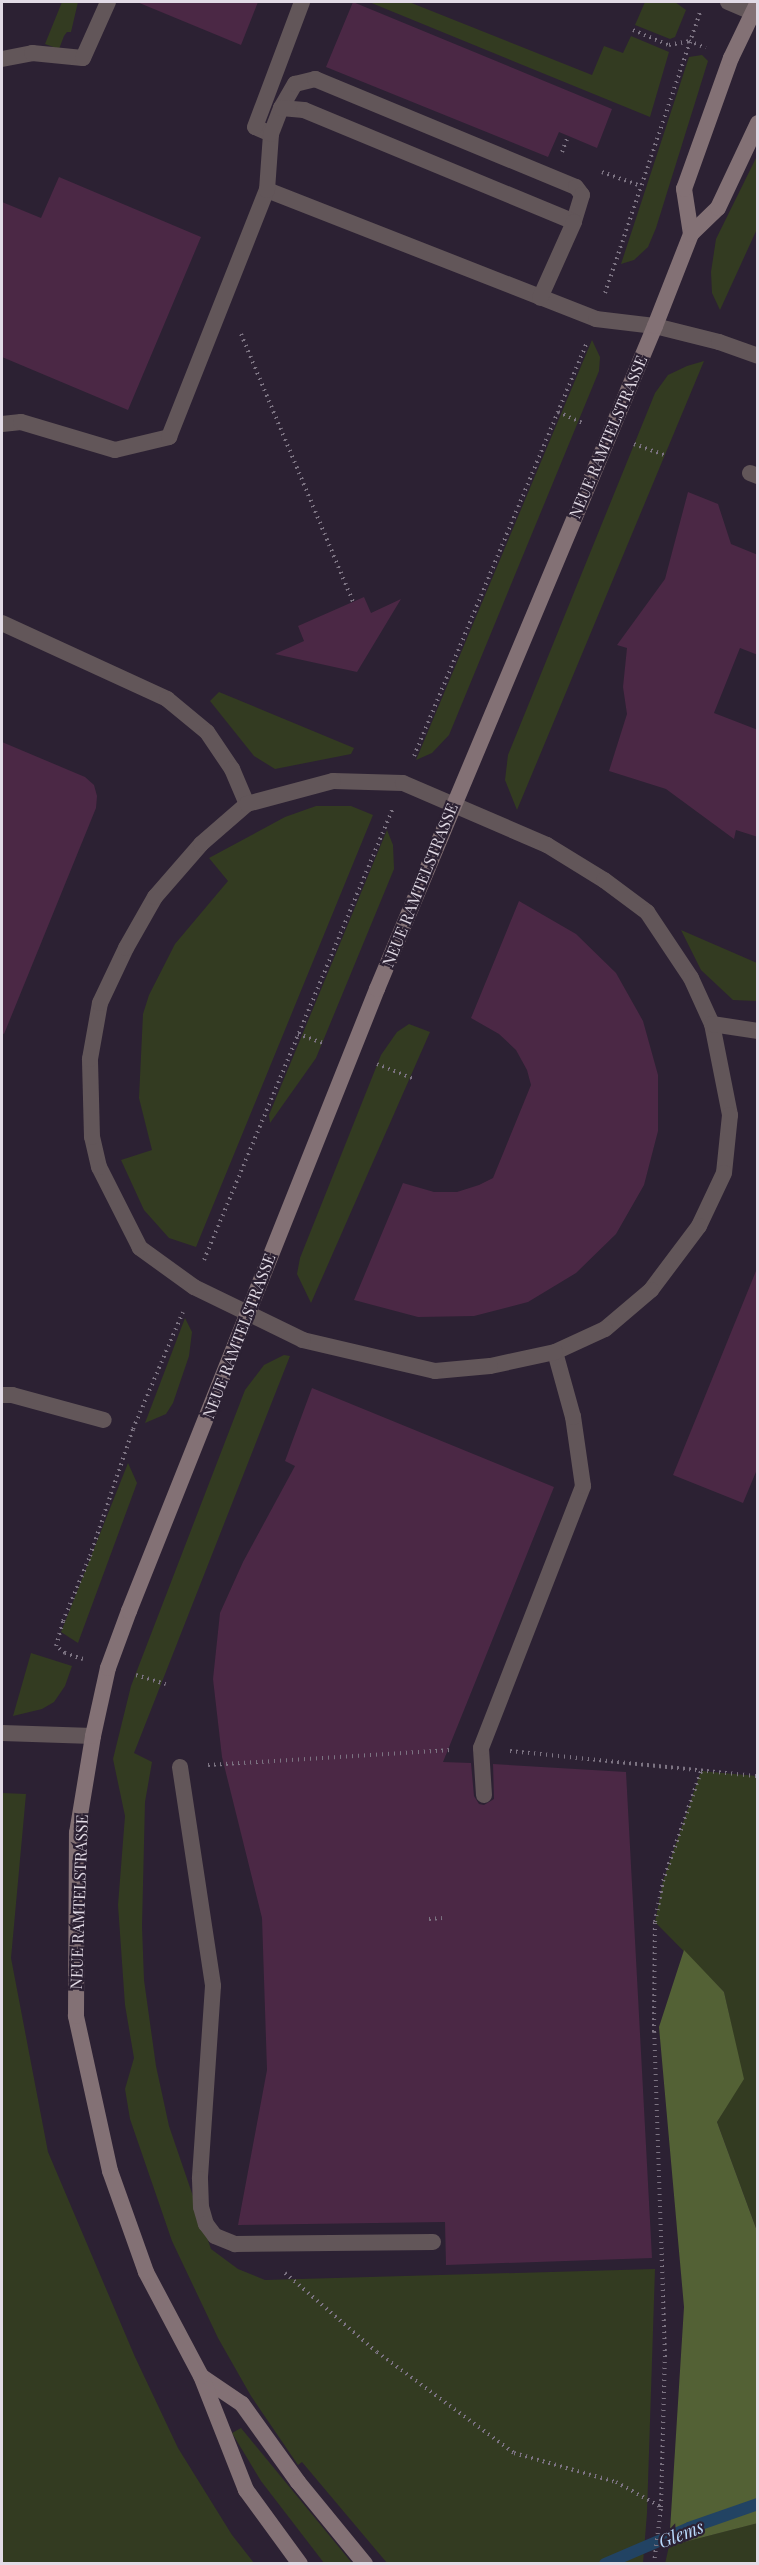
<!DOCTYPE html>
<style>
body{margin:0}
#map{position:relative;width:759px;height:2565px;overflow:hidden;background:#2c2133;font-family:"Playfair Display",serif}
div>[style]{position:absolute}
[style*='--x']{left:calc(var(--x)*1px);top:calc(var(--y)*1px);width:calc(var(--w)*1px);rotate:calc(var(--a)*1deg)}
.green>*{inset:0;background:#333b21}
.forest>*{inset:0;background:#536135}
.stream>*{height:12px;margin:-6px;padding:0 6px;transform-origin:6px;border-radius:6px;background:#224363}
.building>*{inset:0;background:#4b2845}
.path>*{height:4px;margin-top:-2px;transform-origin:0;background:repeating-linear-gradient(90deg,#7c7382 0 1.5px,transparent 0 6px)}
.service>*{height:16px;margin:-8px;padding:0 8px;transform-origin:8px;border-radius:8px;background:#625659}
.minor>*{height:16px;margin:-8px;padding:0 8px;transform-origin:8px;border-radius:8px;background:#625659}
.tertiary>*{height:16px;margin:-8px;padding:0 8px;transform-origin:8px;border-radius:8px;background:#625659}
.secondary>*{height:16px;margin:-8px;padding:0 8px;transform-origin:8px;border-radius:8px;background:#837175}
span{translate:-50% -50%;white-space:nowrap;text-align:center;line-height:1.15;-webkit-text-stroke:4.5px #2c2133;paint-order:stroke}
.street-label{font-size:16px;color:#e2dbe6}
.water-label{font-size:18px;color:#b9d9fc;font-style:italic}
.frame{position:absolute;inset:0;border:3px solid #e2dbe6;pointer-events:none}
</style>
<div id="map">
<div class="green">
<i style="clip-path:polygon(62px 2px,78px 2px,71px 32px,67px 32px,64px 36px,59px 49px,45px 44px)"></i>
<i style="clip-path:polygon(369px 2px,409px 2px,592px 75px,604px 46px,623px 53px,631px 36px,669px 52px,650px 117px)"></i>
<i style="clip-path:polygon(645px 2px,675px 2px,686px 10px,675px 37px,670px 39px,635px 25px)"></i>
<i style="clip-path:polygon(702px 55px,708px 61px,656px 228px,648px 247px,634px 260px,621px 264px,689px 57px)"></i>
<i style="clip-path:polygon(757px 156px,757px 229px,720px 310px,712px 293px,711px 272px,716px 239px)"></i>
<i style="clip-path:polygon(592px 340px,600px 357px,599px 371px,449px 735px,432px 753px,416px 760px)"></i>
<i style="clip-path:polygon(704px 361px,517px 810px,505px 780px,508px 755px,655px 393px,668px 375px,687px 366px)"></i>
<i style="clip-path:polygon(219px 692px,354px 748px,351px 754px,275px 769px,254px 756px,210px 701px)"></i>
<i style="clip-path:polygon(316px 806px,351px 806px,373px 815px,196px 1247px,169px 1238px,144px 1210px,121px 1160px,152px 1150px,139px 1098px,143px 1014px,149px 995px,175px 944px,228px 881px,209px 858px,285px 817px)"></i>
<i style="clip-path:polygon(387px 830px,393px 845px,394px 869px,316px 1058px,270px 1123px,269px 1115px)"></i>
<i style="clip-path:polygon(681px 930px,757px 963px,757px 1001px,733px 1000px,701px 970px)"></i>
<i style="clip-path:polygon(409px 1024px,430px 1032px,311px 1303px,297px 1274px,300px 1258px,381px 1055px,397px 1032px)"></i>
<i style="clip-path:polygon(185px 1318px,192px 1332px,189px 1356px,173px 1403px,166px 1414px,145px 1423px)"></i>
<i style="clip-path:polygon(284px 1355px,290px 1356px,134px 1753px,152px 1762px,145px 1802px,142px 1926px,144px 1980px,156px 2066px,169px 2126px,211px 2249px,238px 2269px,265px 2280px,655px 2269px,647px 2513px,643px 2563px,387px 2563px,302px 2462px,298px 2465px,251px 2396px,218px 2338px,172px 2241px,130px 2119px,125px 2089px,134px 2058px,125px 2005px,118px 1905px,125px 1816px,113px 1759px,131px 1686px,245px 1390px,264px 1365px)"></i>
<i style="clip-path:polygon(128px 1463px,137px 1483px,78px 1643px,61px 1632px)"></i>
<i style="clip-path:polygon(31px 1653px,72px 1666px,65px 1686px,54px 1702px,42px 1709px,13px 1716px)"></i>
<i style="clip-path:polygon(701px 1771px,757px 1776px,757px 2231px,717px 2122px,743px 2079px,724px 1992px,655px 1922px,663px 1881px)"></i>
<i style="clip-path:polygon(2px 1793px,26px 1794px,11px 1958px,48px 2152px,135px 2357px,178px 2448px,232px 2535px,254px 2563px,2px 2563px)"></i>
<i style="clip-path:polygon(241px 2428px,352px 2563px,324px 2563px,261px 2481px,232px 2433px)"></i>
<i style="clip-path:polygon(757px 2523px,757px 2563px,665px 2564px,669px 2546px)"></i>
</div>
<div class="forest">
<i style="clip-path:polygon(684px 1950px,724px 1992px,744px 2079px,717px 2122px,757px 2231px,758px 2523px,669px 2546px,684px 2307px,659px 2027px)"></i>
</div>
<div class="stream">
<i style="--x:605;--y:2564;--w:91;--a:-23.2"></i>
<i style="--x:689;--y:2528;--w:73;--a:-19.2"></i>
</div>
<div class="building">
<i style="clip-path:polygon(137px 2px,258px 2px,241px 45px)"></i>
<i style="clip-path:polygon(353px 2px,612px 109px,597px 148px,559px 132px,548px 157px,326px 67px)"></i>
<i style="clip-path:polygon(59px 177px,201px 237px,128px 410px,2px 357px,2px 202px,41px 218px)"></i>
<i style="clip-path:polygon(688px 492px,718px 504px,731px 544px,758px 555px,758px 655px,740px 648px,714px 713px,758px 730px,758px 837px,736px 830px,734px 839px,666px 789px,609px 771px,627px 714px,623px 687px,627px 648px,617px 645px,665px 579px)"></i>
<i style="clip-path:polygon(364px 597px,371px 613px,401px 599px,357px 672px,275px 654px,304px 641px,298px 626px)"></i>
<i style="clip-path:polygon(2px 742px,85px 777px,94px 785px,97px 796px,96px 808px,4px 1034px,2px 1033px)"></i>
<i style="clip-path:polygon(519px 901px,576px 934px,616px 973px,643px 1021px,658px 1075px,658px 1131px,644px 1185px,616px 1234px,576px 1273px,528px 1302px,474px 1316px,418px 1317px,354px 1300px,403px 1183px,434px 1192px,457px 1192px,479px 1185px,493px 1178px,531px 1085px,527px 1070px,516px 1050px,499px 1034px,471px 1018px)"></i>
<i style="clip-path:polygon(756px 1271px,758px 1467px,743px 1503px,673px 1475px)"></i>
<i style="clip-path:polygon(312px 1388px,554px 1487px,443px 1762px,471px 1763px,474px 1796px,479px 1804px,484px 1805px,494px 1799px,493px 1764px,626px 1772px,652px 2258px,446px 2265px,445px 2222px,238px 2225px,267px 2070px,262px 1918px,222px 1757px,213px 1679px,220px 1613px,243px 1562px,295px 1466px,285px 1461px)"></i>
</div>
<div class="path">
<i style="--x:633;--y:30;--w:39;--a:23"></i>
<i style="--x:669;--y:45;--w:20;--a:-11"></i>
<i style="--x:689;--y:41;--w:18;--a:22"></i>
<i style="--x:562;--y:152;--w:17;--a:-69"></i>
<i style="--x:602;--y:172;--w:41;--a:19.7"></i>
<i style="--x:605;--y:293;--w:299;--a:-71.3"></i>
<i style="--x:241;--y:334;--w:290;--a:67.3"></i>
<i style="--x:558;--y:412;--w:27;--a:24"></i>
<i style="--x:634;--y:444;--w:35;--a:20"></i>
<i style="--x:414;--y:756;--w:446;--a:-67.3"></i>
<i style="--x:298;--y:1034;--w:29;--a:20"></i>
<i style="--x:377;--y:1064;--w:40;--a:22"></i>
<i style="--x:204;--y:1260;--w:488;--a:-67.3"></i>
<i style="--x:83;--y:1659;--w:19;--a:-162"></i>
<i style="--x:65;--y:1653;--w:11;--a:-142"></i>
<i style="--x:56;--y:1646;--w:26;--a:-74"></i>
<i style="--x:63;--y:1621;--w:70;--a:-67.4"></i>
<i style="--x:90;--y:1556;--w:134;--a:-71.3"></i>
<i style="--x:133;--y:1429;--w:127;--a:-66.9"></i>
<i style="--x:136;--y:1675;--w:31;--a:17"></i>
<i style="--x:510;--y:1751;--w:249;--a:5.8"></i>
<i style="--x:208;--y:1765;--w:244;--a:-3.5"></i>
<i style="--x:429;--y:1919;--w:13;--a:-4"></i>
<i style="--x:285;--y:2273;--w:121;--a:40.7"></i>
<i style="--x:377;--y:2352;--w:170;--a:36.4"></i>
<i style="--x:514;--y:2453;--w:106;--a:15.9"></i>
<i style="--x:616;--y:2482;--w:51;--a:29.1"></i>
<i style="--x:654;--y:2564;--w:57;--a:-83"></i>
<i style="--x:661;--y:2507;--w:150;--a:-88.5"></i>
<i style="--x:665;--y:2357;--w:325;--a:-91.9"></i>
<i style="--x:654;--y:2032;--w:110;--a:-89.5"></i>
<i style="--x:655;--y:1922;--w:42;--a:-79"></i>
<i style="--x:663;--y:1881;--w:116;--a:-70.9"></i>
</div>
<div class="service">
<i style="--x:2;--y:59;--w:31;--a:-11"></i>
<i style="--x:32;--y:53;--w:51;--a:5.6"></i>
<i style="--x:83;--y:58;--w:61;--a:-65.9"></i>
<i style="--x:281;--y:108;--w:28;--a:-60"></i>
<i style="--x:295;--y:84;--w:21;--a:-14"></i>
<i style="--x:315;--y:79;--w:282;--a:22.5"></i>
<i style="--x:576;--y:187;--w:10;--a:53"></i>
<i style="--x:582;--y:195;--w:28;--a:107"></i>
<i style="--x:271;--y:134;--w:17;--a:-156"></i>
<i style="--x:255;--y:127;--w:134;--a:-69.4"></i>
<i style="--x:267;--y:190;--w:353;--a:21.4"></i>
<i style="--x:596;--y:319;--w:59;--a:6.8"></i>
<i style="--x:2;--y:424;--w:19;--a:-6"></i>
<i style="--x:21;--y:422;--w:98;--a:16.6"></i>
<i style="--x:115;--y:450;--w:56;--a:-13.5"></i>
<i style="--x:169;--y:437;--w:266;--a:-68.4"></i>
<i style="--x:267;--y:190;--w:56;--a:-85.9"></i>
<i style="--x:271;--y:134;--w:28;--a:-69"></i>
<i style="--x:281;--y:108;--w:23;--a:5"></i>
<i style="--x:304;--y:110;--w:292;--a:22.5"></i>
<i style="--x:574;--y:222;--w:83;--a:114.1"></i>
<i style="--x:750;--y:473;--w:9;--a:21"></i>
<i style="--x:2;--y:1395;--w:10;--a:0"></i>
<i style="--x:12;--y:1395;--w:95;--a:15.2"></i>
<i style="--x:2;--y:1733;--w:91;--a:1.9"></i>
<i style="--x:180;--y:1767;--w:221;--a:81.4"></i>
<i style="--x:213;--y:1986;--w:193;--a:93.9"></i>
<i style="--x:200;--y:2179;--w:28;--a:88"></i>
<i style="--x:201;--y:2207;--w:18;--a:74"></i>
<i style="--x:206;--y:2224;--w:15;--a:53"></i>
<i style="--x:215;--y:2236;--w:22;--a:22"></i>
<i style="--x:235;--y:2244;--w:198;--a:-0.6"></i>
<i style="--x:484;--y:1795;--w:47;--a:-93.7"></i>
<i style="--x:481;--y:1748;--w:281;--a:-68.7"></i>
<i style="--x:583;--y:1486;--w:70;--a:-98.2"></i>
<i style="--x:573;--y:1417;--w:67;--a:-105.5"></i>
</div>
<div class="minor">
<i style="--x:655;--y:326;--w:66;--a:14"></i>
<i style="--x:719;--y:342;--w:41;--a:19.7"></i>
<i style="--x:2;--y:623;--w:182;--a:24.7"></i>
<i style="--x:167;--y:699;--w:52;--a:39.5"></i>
<i style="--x:207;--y:732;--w:45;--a:56"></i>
<i style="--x:232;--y:769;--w:38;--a:67"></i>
<i style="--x:333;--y:781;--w:70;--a:1.6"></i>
<i style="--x:403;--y:783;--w:157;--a:23.3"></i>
<i style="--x:547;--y:845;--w:67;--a:31.6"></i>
<i style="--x:604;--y:880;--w:54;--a:36.7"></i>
<i style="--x:647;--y:912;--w:79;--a:56.3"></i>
<i style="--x:691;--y:978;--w:51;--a:65.5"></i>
<i style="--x:712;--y:1024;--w:93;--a:78.8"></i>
<i style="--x:730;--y:1115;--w:58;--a:95.9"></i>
<i style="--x:724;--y:1173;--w:59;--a:115.3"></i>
<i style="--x:699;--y:1226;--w:80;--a:126.9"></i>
<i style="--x:651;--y:1290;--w:60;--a:139.7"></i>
<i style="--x:605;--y:1329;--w:55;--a:155.3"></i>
<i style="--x:555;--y:1352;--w:66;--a:167.8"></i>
<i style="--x:490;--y:1366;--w:55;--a:174.8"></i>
<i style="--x:435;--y:1371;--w:136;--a:-166.8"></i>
<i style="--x:303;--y:1340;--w:121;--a:-154.1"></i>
<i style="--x:194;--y:1287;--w:67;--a:-144.2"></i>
<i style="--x:140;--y:1248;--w:91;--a:-116.8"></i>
<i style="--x:99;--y:1167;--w:31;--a:-103"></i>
<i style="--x:92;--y:1137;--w:78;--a:-91.5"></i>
<i style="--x:90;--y:1059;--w:57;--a:-79.9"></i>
<i style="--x:100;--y:1003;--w:61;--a:-64.7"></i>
<i style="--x:126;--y:948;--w:59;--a:-60.4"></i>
<i style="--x:155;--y:897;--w:70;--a:-49"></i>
<i style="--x:201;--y:844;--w:61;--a:-41"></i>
<i style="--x:247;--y:804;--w:89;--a:-15"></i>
<i style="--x:712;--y:1024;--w:47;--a:8.7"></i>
</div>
<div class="tertiary">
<i style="--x:728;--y:2;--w:33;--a:23"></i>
</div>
<div class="secondary">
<i style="--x:691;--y:234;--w:46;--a:-98.8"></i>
<i style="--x:684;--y:189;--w:139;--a:-70.3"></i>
<i style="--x:731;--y:58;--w:62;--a:-64.3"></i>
<i style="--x:202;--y:2377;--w:48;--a:34"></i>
<i style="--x:242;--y:2404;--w:96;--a:54.3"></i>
<i style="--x:298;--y:2482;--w:106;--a:50.7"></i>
<i style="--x:300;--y:2564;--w:92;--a:-126.1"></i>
<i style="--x:246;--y:2490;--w:123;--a:-111.5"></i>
<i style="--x:201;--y:2376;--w:118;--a:-117.9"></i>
<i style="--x:146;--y:2272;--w:107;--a:-109.6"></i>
<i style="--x:110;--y:2171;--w:159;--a:-102.4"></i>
<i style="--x:76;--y:2016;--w:183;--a:-89.7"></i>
<i style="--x:77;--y:1833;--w:98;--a:-80.6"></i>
<i style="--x:93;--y:1736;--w:70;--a:-77.6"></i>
<i style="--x:108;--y:1668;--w:61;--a:-69.8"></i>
<i style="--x:129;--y:1611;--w:670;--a:-68.26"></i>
<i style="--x:377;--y:989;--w:719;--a:-67.25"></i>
<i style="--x:655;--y:326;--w:99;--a:-68.6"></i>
<i style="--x:691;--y:234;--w:37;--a:-44"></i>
<i style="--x:718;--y:208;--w:94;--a:-64.8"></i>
</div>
<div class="street-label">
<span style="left:608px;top:437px;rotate:-67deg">NEUE RAMTELSTRASSE</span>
<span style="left:420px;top:885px;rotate:-68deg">NEUE RAMTELSTRASSE</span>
<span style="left:239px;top:1336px;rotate:-69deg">NEUE RAMTELSTRASSE</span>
<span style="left:79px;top:1902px;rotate:-88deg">NEUE RAMTELSTRASSE</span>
</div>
<div class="water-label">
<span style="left:681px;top:2534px;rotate:-21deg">Glems</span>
</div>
<div class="frame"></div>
</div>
